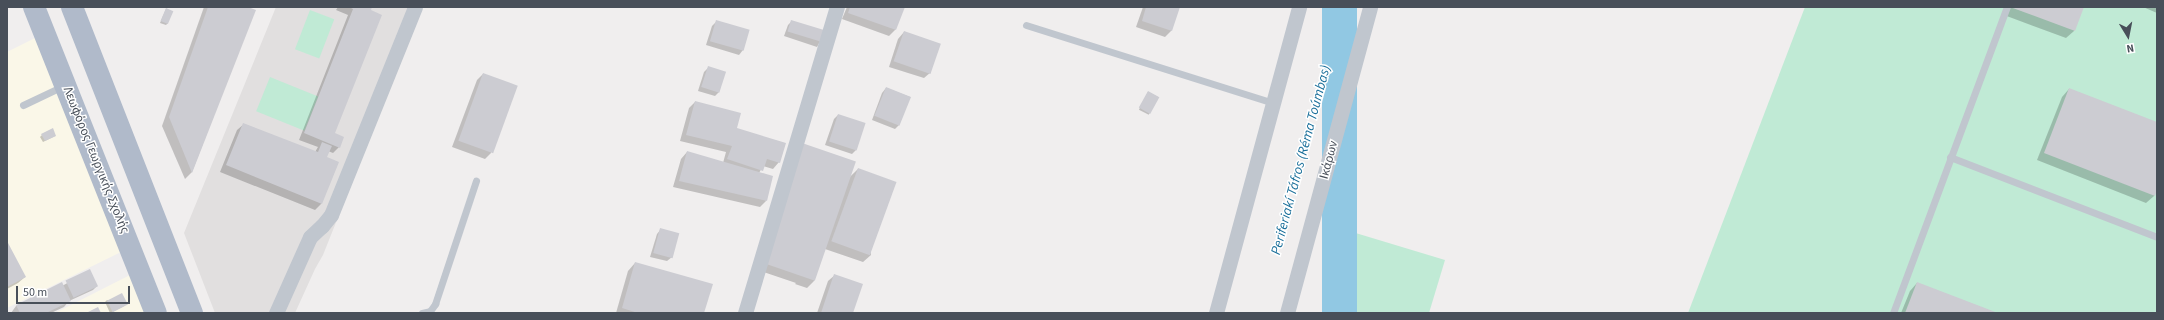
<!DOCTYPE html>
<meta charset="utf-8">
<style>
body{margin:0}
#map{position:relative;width:2164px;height:320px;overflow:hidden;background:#f0eeee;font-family:"Source Sans 3",sans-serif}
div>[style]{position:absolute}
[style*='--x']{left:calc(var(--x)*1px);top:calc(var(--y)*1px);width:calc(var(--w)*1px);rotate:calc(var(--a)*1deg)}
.commercial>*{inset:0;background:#faf7e8}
.education>*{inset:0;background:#e1dfdf}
.green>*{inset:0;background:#c0ead5;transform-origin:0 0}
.water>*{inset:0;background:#91c8e3;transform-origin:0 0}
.shadow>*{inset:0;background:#0003;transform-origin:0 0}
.building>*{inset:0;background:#ccccd2;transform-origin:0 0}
.lane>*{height:7px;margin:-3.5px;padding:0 3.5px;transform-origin:3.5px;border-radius:3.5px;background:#c0c6ce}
.street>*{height:15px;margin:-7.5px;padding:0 7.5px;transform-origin:7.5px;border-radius:7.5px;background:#c0c6ce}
.primary>*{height:22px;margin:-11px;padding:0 11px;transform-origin:11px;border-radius:11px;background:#b0baca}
span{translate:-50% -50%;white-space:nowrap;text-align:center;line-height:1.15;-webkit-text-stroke:3px #fff;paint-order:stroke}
.street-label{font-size:13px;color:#484f59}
.water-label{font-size:14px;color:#1a6f9a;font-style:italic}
.frame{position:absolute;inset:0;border:8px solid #484f59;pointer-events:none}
.north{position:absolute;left:2108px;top:16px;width:40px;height:40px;-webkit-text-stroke:3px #fff;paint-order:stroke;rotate:170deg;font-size:11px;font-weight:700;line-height:16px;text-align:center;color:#484f59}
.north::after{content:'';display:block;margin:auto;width:14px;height:18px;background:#484f59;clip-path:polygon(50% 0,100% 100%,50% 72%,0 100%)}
.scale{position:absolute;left:16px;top:286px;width:114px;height:18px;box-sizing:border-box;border:2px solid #484f59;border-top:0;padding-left:5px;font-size:12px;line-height:14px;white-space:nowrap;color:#484f59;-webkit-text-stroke:3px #fff;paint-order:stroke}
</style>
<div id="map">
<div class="commercial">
<i style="clip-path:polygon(35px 38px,121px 252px,7px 308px,7px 52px)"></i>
<i style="clip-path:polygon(130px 275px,147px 313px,55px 313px)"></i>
</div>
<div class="education">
<i style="clip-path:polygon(276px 7px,422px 7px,323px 255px,315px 269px,295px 313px,215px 313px,184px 233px)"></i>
</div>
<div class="green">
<i style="clip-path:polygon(1805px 7px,2157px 7px,2157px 313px,1688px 313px)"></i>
<i style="left:310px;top:10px;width:26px;height:42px;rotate:21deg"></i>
<i style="left:270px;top:77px;width:52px;height:37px;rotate:22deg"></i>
<i style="clip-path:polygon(1349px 231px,1445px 260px,1429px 313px,1324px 313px)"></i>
</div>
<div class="water">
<i style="left:1322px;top:7px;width:35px;height:317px"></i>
</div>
<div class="shadow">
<i style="clip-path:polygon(204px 7px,245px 7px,254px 11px,192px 172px,185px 179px,162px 126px)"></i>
<i style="clip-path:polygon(338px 7px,371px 7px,333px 134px,339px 147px,333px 153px,328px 151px,326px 158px,338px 163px,321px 204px,315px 210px,220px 172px,237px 130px,244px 124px,315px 152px,318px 147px,299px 140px,348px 15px,336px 10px)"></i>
<i style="clip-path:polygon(847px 7px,904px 7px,895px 30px,889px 36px,842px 19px)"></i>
<i style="clip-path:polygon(1143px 7px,1179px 7px,1171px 31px,1165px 37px,1136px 27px)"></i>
<i style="clip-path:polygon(2008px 7px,2083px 7px,2074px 31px,2066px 38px,2004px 15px)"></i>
<i style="clip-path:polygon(2143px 7px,2157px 7px,2157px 13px)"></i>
<i style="clip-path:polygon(166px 9px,168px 23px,166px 25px,160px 23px)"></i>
<i style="clip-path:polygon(792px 21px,825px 32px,817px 47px,784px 36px,788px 25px)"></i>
<i style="clip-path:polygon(716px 22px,743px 50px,739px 55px,706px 45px,712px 26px)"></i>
<i style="clip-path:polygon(904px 32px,931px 72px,924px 78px,889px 67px,898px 39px)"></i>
<i style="clip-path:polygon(708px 68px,724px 72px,719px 92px,715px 96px,698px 91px,704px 72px)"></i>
<i style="clip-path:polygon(483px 74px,491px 153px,485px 159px,452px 147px,477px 80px)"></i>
<i style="clip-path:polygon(886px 88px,910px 97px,899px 125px,895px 129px,872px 120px,882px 93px)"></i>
<i style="clip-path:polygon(2069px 89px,2157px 123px,2157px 188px,2154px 196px,2146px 203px,2037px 160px,2062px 97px)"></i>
<i style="left:1148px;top:92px;width:11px;height:20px;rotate:27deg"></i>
<i style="clip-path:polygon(695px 102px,736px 128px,779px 162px,773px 169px,763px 166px,759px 173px,766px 201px,760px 207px,673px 187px,681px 159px,687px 152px,723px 163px,726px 152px,680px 141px,689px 108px)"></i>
<i style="clip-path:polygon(838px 115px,856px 150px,852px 154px,825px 145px,834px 119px)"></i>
<i style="clip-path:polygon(42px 135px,55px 136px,43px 142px,40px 137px)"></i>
<i style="clip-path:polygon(858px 169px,871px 255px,863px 262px,825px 249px,814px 281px,807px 288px,795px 284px,796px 283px,755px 269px)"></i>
<i style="clip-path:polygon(661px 229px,672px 257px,667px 261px,650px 257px,657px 234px)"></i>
<i style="clip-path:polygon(7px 243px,25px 277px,18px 283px,7px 289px)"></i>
<i style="clip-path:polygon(635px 263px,703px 313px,616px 313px,628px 271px)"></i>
<i style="clip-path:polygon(89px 271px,97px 286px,93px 290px,69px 301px,64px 307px,51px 313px,11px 313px,16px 306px,62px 286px)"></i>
<i style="clip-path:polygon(835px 275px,852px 313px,817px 313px,828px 281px)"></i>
<i style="clip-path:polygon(1917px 283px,1996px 313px,1901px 313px,1910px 291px)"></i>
<i style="clip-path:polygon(107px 300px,124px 306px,110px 313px,105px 302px)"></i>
</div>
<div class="building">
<i style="clip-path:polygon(208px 7px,248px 7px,256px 10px,192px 173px,169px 117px)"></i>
<i style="clip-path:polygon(349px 7px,372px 7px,371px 10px,382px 15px,335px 133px,344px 137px,340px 148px,304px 133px,353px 9px)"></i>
<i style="clip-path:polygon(850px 7px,905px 7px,896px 30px,848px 13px)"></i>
<i style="clip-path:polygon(1146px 7px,1180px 7px,1172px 31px,1142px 21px)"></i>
<i style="clip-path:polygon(2010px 7px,2084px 7px,2075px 31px)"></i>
<i style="left:166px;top:8px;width:8px;height:14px;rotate:23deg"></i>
<i style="left:716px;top:20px;width:35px;height:22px;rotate:16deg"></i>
<i style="left:791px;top:20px;width:37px;height:12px;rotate:17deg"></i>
<i style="left:904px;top:31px;width:39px;height:32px;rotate:19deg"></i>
<i style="left:708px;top:66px;width:19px;height:22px;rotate:18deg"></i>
<i style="left:483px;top:73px;width:37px;height:72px;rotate:20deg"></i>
<i style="left:886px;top:87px;width:27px;height:31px;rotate:22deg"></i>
<i style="clip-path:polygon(2069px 88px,2157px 122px,2157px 190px,2155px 196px,2044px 153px)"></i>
<i style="left:1148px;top:91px;width:13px;height:19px;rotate:29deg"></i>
<i style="clip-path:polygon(695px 101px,741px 113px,737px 128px,786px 143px,780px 163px,767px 159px,763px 171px,727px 159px,732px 146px,686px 135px)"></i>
<i style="left:838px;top:114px;width:29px;height:29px;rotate:18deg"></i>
<i style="clip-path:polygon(243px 123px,318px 152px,322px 142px,332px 146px,327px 157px,339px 162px,322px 204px,226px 165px)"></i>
<i style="clip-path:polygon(53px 128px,56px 136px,45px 141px,41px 134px)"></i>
<i style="left:802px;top:143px;width:57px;height:126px;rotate:19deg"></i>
<i style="clip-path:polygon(687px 151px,773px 176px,767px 201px,679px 181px)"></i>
<i style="left:858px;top:168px;width:41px;height:78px;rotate:20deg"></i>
<i style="left:660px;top:228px;width:20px;height:26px;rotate:15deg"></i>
<i style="clip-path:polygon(7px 241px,26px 277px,7px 287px)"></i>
<i style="clip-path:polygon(635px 262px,713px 284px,704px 313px,638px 313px,622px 308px)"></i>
<i style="left:90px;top:269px;width:19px;height:27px;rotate:65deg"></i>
<i style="clip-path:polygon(834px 274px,863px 284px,853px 313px,821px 313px)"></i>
<i style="clip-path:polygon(62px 282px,71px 301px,46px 313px,20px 313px,16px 305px)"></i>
<i style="clip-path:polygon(1917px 282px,1998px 313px,1905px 313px)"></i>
<i style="left:122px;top:293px;width:13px;height:17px;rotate:63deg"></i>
<i style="clip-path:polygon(98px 307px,101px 313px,86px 313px)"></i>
</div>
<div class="lane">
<i style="--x:1026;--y:25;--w:259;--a:17.5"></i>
<i style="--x:23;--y:105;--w:44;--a:-25.4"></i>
<i style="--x:1950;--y:157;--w:222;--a:21.1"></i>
<i style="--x:422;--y:313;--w:8;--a:-14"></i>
<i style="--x:430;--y:311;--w:9;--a:-54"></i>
<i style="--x:435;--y:304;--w:130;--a:-71.6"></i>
<i style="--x:1893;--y:313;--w:327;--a:-69.6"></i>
</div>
<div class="street">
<i style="--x:276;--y:313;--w:83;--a:-65.9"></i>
<i style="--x:310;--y:237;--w:16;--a:-43"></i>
<i style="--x:322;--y:226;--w:14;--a:-51"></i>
<i style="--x:331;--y:215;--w:224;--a:-68"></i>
<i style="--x:745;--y:313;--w:320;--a:-73.3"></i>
<i style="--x:1216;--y:313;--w:317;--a:-74.8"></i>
<i style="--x:1287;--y:313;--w:317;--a:-74.8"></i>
</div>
<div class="primary">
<i style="--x:34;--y:7;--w:329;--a:68.3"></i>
<i style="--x:72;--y:7;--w:329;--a:68.6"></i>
</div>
<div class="street-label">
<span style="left:96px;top:160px;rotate:68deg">Λεωφόρος Γεωργικής Σχολής</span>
<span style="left:1329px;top:160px;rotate:-75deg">Ικάρων</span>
</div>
<div class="water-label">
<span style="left:1301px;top:160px;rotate:-75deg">Periferiakí Táfros (Réma Toúmbas)</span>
</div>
<div class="frame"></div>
<div class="north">N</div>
<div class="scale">50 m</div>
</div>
